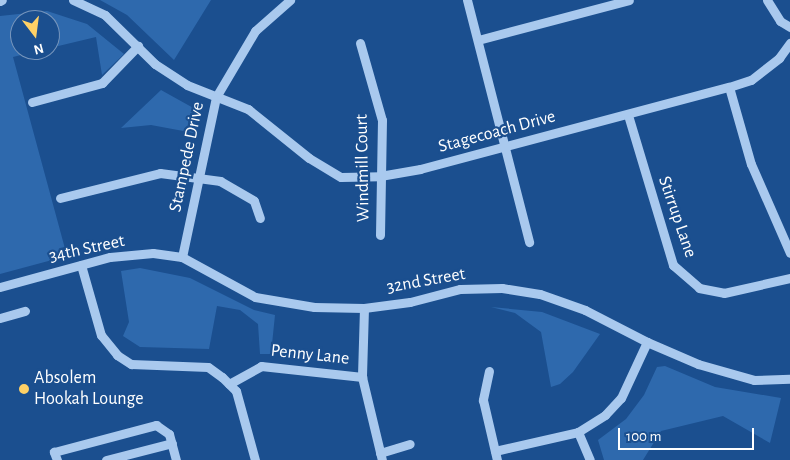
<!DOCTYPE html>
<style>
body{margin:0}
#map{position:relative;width:790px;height:460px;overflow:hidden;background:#1b4f8f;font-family:"Alegreya Sans",sans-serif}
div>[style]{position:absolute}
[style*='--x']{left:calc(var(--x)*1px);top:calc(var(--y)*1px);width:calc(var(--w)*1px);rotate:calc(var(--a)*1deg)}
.green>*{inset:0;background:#2e69ad}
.minor>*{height:9px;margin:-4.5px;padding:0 4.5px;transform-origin:4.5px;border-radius:4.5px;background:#a9c9ee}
.dots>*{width:14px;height:14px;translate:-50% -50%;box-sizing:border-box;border:2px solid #1b4f8f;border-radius:50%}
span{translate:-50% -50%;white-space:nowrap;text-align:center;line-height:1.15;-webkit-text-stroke:4.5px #1b4f8f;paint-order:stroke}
.street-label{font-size:18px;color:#fff}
.poi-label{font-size:18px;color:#fff}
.left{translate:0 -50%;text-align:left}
.north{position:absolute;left:10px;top:10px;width:50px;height:50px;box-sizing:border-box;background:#1b4f8f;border:1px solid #7695bc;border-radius:50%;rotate:165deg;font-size:14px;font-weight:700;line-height:20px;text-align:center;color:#fff}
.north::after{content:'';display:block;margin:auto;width:18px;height:22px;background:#ffd166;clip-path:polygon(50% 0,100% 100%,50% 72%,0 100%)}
.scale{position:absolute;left:618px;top:428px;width:136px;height:22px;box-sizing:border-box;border:2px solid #fff;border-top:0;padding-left:6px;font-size:15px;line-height:18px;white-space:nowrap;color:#fff;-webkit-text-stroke:4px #1b4f8f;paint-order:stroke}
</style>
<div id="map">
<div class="green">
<i style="clip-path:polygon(100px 0,211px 0,174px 60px,127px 15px)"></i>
<i style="clip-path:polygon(47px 11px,87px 24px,124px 54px,102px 75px,96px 37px,50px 48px,50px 20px,20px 20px,20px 50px,41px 50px,13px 57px,67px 256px,0 274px,0 16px)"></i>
<i style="clip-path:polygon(161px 90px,197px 110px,194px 133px,151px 125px,121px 128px)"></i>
<i style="clip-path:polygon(140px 268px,190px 278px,254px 310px,275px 315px,271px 354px,260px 354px,258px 324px,240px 310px,217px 306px,209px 349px,140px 347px,123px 336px,129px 322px,121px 271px)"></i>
<i style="clip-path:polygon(491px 307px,542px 312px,600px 334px,573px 372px,560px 384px,551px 387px,541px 332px,515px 313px)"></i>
<i style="clip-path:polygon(665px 366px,715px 387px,781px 398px,770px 443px,723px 416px,661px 431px,643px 460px,604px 460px,598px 440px,626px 419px,644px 395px,657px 367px)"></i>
</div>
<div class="minor">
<i style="--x:73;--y:0;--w:35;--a:25"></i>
<i style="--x:105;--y:15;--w:70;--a:44.4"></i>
<i style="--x:155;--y:64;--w:38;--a:33"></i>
<i style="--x:187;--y:85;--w:66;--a:21.5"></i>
<i style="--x:248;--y:109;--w:78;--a:38.8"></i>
<i style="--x:309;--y:158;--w:37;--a:31"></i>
<i style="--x:341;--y:177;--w:39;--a:-1"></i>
<i style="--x:380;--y:176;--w:41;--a:-9.9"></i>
<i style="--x:420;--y:169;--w:320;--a:-14.9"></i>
<i style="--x:729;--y:87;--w:23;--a:-18"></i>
<i style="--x:751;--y:80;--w:36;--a:-38"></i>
<i style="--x:779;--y:58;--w:19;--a:-54"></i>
<i style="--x:467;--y:0;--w:250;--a:75.6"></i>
<i style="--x:767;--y:0;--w:25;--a:58"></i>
<i style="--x:780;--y:21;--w:12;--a:31"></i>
<i style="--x:0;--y:1;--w:2;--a:-27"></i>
<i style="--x:478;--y:40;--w:156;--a:-14.8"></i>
<i style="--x:360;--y:43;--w:80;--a:74.1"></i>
<i style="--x:382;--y:120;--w:115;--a:91"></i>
<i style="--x:729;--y:87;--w:80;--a:74.1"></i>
<i style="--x:751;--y:164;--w:97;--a:66.3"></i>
<i style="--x:32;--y:102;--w:73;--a:-15.2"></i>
<i style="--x:102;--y:83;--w:52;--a:-45.8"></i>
<i style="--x:628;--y:115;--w:157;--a:73.3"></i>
<i style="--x:673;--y:265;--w:35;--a:41"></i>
<i style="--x:699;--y:288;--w:25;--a:11"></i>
<i style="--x:724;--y:293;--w:68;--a:-12.8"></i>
<i style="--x:60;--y:198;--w:103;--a:-14"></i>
<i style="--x:160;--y:173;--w:61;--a:7.6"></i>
<i style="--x:220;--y:181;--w:39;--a:30"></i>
<i style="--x:254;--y:201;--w:18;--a:71"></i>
<i style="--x:182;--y:257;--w:164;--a:-78"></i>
<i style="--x:216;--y:97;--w:77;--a:-59.4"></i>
<i style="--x:255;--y:31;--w:47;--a:-41.5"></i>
<i style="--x:81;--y:265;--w:73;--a:74.1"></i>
<i style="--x:101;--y:335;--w:26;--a:51"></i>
<i style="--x:117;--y:355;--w:17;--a:33"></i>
<i style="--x:131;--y:364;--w:77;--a:2.2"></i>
<i style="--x:208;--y:367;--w:17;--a:36"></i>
<i style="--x:222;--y:377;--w:20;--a:45"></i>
<i style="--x:236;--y:391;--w:72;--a:74.6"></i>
<i style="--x:0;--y:287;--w:114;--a:-15.3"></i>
<i style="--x:110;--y:257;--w:43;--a:-5.3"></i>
<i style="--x:153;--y:253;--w:29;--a:8"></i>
<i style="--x:182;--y:257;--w:83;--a:28.7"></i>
<i style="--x:255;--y:297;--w:60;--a:9.6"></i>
<i style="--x:314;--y:307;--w:50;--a:1.1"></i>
<i style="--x:364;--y:308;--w:46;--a:-7.4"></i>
<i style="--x:410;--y:302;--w:52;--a:-14.6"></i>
<i style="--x:460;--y:289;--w:42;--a:-1.4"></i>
<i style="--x:502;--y:288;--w:38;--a:9"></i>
<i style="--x:540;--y:294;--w:48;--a:19.6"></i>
<i style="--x:585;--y:310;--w:70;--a:27.3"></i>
<i style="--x:647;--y:342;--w:56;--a:23.3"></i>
<i style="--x:698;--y:364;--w:58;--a:15.9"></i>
<i style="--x:754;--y:380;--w:36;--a:-2"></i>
<i style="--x:364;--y:308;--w:69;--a:91.7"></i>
<i style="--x:362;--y:377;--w:85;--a:76.5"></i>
<i style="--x:0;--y:318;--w:26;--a:-16"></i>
<i style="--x:489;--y:371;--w:30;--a:102"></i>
<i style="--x:483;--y:400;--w:62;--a:76.9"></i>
<i style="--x:229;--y:384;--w:37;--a:-29"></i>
<i style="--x:261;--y:366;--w:102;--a:6.2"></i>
<i style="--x:578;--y:432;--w:30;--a:67"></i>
<i style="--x:495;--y:451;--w:85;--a:-12.9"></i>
<i style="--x:578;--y:432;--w:32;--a:-32"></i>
<i style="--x:605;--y:415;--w:23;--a:-47"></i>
<i style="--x:621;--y:398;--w:62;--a:-65.1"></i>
<i style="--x:380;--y:453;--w:31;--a:-17"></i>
<i style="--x:57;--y:460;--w:9;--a:-111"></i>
<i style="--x:54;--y:452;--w:106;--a:-14.8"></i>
<i style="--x:156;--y:425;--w:16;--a:35"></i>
<i style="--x:169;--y:434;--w:27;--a:75"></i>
<i style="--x:106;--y:460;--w:68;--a:-14.4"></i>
</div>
<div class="dots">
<i style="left:24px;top:389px;background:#ffd166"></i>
</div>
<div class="street-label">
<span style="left:497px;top:132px;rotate:-15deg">Stagecoach Drive</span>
<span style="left:187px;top:157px;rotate:-78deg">Stampede Drive</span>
<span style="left:363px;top:168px;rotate:-91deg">Windmill Court</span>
<span style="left:677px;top:217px;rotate:71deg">Stirrup Lane</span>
<span style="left:87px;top:249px;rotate:-12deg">34th Street</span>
<span style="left:426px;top:281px;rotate:-10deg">32nd Street</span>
<span style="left:310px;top:355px;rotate:6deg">Penny Lane</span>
</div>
<div class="poi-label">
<span class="left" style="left:34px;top:389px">Absolem<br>Hookah Lounge</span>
</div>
<div class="north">N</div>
<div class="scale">100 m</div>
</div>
